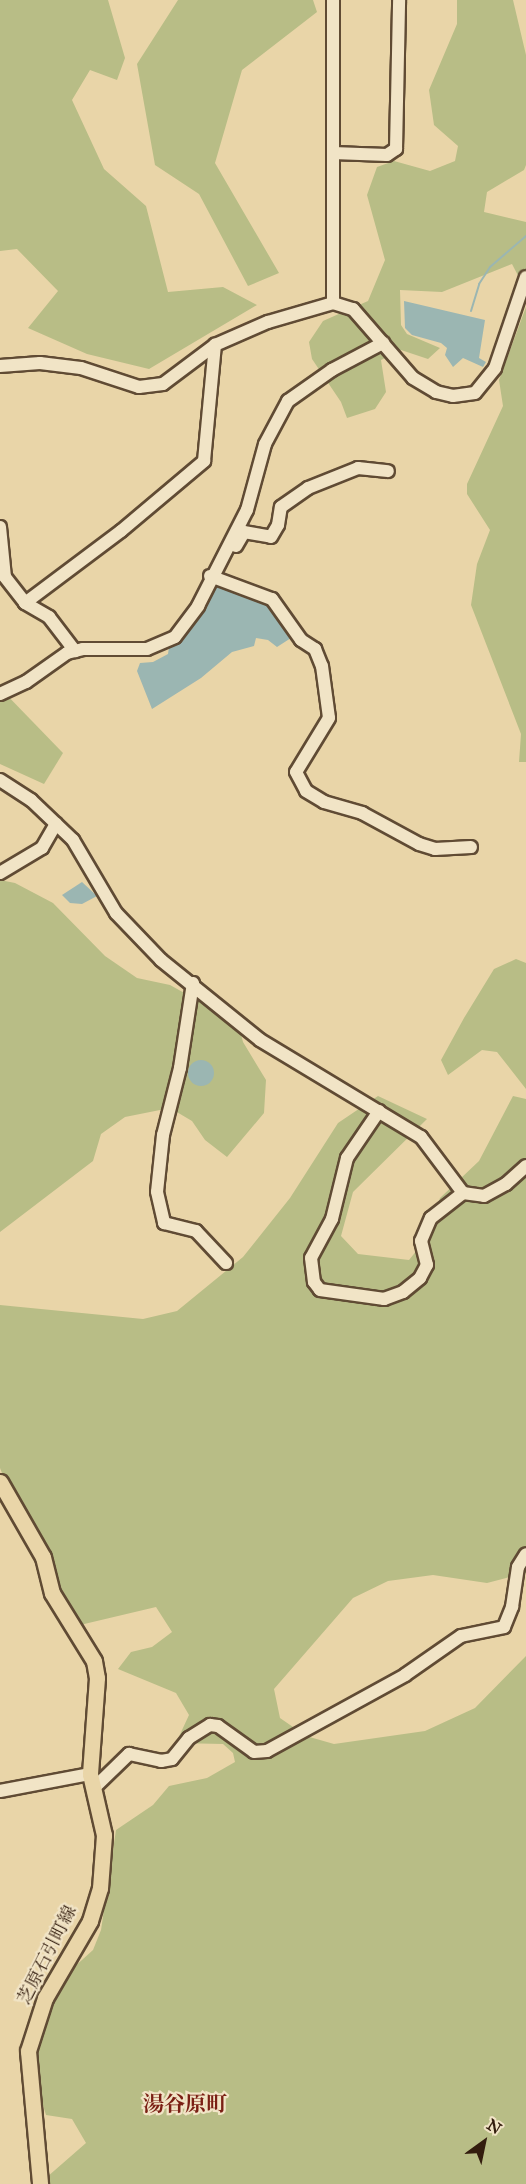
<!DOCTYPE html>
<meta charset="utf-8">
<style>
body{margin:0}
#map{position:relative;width:526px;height:2184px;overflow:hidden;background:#e9d5a8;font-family:"IM FELL Great Primer","Noto Serif JP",serif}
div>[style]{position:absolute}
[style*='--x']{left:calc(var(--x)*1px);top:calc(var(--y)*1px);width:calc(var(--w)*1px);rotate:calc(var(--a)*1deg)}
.green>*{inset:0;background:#b8bd86}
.water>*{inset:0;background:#9bb6b2}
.round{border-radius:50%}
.stream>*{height:2px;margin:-1px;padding:0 1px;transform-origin:1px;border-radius:1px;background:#9bb6b2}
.roads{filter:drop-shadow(2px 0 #604b34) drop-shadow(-2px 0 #604b34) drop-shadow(0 2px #604b34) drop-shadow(0 -2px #604b34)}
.minor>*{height:12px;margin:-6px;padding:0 6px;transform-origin:6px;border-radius:6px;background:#f1e4c6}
.major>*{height:15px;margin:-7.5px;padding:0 7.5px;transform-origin:7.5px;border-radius:7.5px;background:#e9d5a8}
span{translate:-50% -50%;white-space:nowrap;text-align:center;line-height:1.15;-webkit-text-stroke:4.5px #f1e4c6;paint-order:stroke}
.street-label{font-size:18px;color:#331d0e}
.quarter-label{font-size:21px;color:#7a1f14;font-weight:700}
.north{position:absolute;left:454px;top:2112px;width:60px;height:60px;-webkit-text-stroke:4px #f1e4c6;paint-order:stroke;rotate:33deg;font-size:16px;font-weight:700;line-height:24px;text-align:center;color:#331d0e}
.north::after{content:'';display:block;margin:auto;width:21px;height:27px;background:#331d0e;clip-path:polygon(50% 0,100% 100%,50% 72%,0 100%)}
</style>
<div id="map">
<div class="green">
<i style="clip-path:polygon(0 0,108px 0,125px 58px,117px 80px,90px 70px,72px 100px,104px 169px,146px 206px,168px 292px,223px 287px,257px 305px,149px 369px,87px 354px,28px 328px,58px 291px,17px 249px,0 251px)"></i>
<i style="clip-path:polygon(178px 0,313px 0,317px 12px,242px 70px,215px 163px,279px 273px,248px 286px,199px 194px,155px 165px,137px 64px)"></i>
<i style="clip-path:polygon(457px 0,513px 0,526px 55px,526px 165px,524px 170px,487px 192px,484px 212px,526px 222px,526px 291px,512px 264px,442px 292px,400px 290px,401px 325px,407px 334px,440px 348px,428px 359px,401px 350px,381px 360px,386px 392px,375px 409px,347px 418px,341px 402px,312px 359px,309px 342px,323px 321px,368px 301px,385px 260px,367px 195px,377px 167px,394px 161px,430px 171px,455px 161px,458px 146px,434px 125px,429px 90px,457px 24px)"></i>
<i style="clip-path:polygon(526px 307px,526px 762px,519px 762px,521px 734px,471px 605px,477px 564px,490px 530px,467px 494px,467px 484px,503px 406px,499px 380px)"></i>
<i style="clip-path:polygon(0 688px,63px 753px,44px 784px,0 764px)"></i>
<i style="clip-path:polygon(0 880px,15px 883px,53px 903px,105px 956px,137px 978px,170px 985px,238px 1023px,243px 1042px,266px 1080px,264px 1113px,227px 1157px,205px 1140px,192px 1121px,170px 1108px,125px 1117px,101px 1134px,93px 1161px,0 1232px)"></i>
<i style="clip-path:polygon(516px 959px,526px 963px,526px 1089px,497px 1052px,482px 1050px,448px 1075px,441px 1060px,464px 1018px,494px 969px)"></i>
<i style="clip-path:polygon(378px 1096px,427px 1119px,353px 1192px,341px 1236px,358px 1254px,409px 1260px,426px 1239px,440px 1198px,479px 1161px,513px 1096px,526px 1099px,526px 1573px,487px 1583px,433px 1575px,388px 1581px,353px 1598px,274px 1689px,280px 1718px,306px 1736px,334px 1744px,425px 1731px,475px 1708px,526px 1656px,526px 2184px,39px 2184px,86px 2143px,72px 2119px,46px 2115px,37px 2086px,38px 2038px,49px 2001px,72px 1969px,93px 1950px,101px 1930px,116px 1830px,153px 1805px,169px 1786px,207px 1778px,235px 1762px,233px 1753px,223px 1744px,176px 1743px,189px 1715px,176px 1693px,118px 1669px,131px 1652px,152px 1647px,172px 1632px,156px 1607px,80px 1625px,40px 1570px,0 1468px,0 1305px,143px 1319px,177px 1311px,243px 1257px,290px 1198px,338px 1123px)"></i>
</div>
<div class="water">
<i style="clip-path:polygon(404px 301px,485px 320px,479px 358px,486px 362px,483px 367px,463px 358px,453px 367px,445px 355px,447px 348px,441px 343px,412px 335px,405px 328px)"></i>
<i style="clip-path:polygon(210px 582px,271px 606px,291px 638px,277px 647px,268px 640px,256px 638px,254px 646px,232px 652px,201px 678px,152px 709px,137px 671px,140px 663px,153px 662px,168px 654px,169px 647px,183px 637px,201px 611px)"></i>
<i style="clip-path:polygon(82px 882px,97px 896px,82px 904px,70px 903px,62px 895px)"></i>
<i class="round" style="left:188px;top:1060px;width:26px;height:26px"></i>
</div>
<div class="stream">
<i style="--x:471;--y:311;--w:28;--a:-73"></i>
<i style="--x:479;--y:284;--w:20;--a:-57"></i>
<i style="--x:490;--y:267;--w:48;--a:-40.7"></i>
</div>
<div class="roads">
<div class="minor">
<i style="--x:333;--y:153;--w:54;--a:2.1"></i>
<i style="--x:387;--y:155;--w:11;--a:-34"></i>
<i style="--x:396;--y:149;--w:149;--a:-88.8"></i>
<i style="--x:333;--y:303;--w:303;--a:-90"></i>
<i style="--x:0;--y:366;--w:40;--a:-4.3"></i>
<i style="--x:40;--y:363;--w:41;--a:7"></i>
<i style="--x:81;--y:368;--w:61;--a:18.1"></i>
<i style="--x:139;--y:387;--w:24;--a:-7"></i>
<i style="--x:163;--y:384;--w:65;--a:-36.9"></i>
<i style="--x:215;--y:345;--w:58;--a:-23.5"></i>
<i style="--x:268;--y:322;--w:68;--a:-16.3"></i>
<i style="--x:333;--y:303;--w:21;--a:17"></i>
<i style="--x:353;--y:309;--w:91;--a:49"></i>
<i style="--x:413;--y:378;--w:27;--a:31"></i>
<i style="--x:436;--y:392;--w:17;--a:13"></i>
<i style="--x:453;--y:396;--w:22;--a:-8"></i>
<i style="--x:475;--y:393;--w:32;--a:-51"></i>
<i style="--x:495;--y:368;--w:96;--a:-71.2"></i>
<i style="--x:0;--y:527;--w:50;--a:84.3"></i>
<i style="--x:5;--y:577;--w:33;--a:52"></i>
<i style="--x:25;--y:603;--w:28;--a:30"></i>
<i style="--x:49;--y:617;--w:43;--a:52.6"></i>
<i style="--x:236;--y:546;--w:16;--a:-60"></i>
<i style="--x:244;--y:532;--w:27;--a:10"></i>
<i style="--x:271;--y:537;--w:14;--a:-60"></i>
<i style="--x:278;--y:525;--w:18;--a:-81"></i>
<i style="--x:281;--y:507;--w:33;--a:-35"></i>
<i style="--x:308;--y:488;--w:54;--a:-21.8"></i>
<i style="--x:358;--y:468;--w:30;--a:6"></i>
<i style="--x:210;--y:576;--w:66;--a:20.4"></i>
<i style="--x:272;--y:599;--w:50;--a:54.7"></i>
<i style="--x:301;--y:640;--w:17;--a:33"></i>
<i style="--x:315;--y:649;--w:18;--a:68"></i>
<i style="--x:322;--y:666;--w:52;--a:82.3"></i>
<i style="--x:329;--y:718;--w:63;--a:121.4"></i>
<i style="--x:296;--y:772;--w:21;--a:62"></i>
<i style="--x:306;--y:791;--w:21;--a:31"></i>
<i style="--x:324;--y:802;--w:40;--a:16"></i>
<i style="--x:362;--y:813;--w:65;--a:28.5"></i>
<i style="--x:419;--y:844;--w:17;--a:17"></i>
<i style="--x:435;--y:849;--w:36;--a:-3"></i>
<i style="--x:25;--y:603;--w:120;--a:-36.9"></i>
<i style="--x:121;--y:531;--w:109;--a:-40.1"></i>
<i style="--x:204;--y:461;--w:117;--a:-84.6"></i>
<i style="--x:0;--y:694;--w:29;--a:-25"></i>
<i style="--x:26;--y:682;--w:50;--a:-35.3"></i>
<i style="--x:67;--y:653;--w:16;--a:-14"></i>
<i style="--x:83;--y:649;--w:64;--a:0"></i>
<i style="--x:147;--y:649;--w:30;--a:-23"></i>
<i style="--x:175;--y:637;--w:39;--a:-53"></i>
<i style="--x:198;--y:606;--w:108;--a:-63"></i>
<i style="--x:247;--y:510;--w:68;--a:-74.7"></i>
<i style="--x:265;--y:444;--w:49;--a:-61.9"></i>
<i style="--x:288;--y:401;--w:54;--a:-35.2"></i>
<i style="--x:332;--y:370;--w:58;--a:-27.9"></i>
<i style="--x:0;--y:780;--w:37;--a:33"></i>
<i style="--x:31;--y:800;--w:58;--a:43.6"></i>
<i style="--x:73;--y:840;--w:85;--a:59.5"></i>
<i style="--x:116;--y:913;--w:65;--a:46.2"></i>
<i style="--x:161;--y:960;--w:127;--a:38.9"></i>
<i style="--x:260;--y:1040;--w:188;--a:31.1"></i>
<i style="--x:421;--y:1137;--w:70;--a:53.1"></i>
<i style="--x:463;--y:1193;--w:21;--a:8"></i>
<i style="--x:484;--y:1196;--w:25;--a:-29"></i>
<i style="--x:506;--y:1184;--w:27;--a:-42"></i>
<i style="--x:0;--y:873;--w:49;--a:-30.8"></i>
<i style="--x:42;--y:848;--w:28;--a:-60"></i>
<i style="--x:193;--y:983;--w:86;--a:98.7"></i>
<i style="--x:180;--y:1068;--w:69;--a:104.2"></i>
<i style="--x:163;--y:1135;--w:57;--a:96"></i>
<i style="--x:157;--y:1192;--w:32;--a:77"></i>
<i style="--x:164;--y:1223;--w:33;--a:14"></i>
<i style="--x:196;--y:1231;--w:44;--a:46.8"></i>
<i style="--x:379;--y:1111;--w:57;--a:124.2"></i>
<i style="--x:347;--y:1158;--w:63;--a:103.8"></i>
<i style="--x:332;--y:1219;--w:44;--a:118.3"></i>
<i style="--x:311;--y:1258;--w:24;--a:83"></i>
<i style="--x:314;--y:1282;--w:10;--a:53"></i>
<i style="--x:320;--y:1290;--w:65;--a:8"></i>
<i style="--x:384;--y:1299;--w:20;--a:-20"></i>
<i style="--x:403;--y:1292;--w:22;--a:-39"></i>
<i style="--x:420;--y:1278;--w:15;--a:-62"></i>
<i style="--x:427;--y:1265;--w:25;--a:-104"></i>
<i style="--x:421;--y:1241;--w:25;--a:-67"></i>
<i style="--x:431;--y:1218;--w:41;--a:-38"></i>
<i style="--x:94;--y:1788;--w:49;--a:-44.2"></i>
<i style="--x:129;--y:1754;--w:33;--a:12"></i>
<i style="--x:161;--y:1761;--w:11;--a:-10"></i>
<i style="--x:172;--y:1759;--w:27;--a:-51"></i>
<i style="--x:189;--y:1738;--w:25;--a:-32"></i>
<i style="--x:210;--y:1725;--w:8;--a:7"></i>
<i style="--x:218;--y:1726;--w:44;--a:35.8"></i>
<i style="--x:254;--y:1752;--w:13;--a:-4"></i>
<i style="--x:267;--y:1751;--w:158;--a:-28.8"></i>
<i style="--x:405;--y:1675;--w:68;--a:-34.9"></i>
<i style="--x:461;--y:1636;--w:44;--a:-11.8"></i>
<i style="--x:504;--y:1627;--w:22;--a:-68"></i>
<i style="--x:512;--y:1607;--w:40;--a:-81.5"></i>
<i style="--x:518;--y:1567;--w:15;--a:-58"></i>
<i style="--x:0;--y:1791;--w:92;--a:-10.7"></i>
</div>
<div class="major">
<i style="--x:0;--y:1482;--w:86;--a:60.2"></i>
<i style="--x:43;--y:1557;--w:37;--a:76"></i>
<i style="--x:52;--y:1593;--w:80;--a:58.3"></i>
<i style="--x:94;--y:1661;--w:17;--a:80"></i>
<i style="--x:97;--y:1678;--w:96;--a:94.2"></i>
<i style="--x:90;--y:1774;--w:63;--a:77.1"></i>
<i style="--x:104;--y:1835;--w:53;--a:94.3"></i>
<i style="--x:100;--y:1888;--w:34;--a:107"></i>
<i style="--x:90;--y:1921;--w:89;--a:120.3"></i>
<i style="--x:45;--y:1998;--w:56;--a:107.8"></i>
<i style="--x:28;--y:2051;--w:134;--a:84.8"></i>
</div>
</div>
<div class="street-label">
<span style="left:47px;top:1955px;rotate:-63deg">芝原石引町線</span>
</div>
<div class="quarter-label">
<span style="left:185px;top:2104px">湯谷原町</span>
</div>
<div class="north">N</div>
</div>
